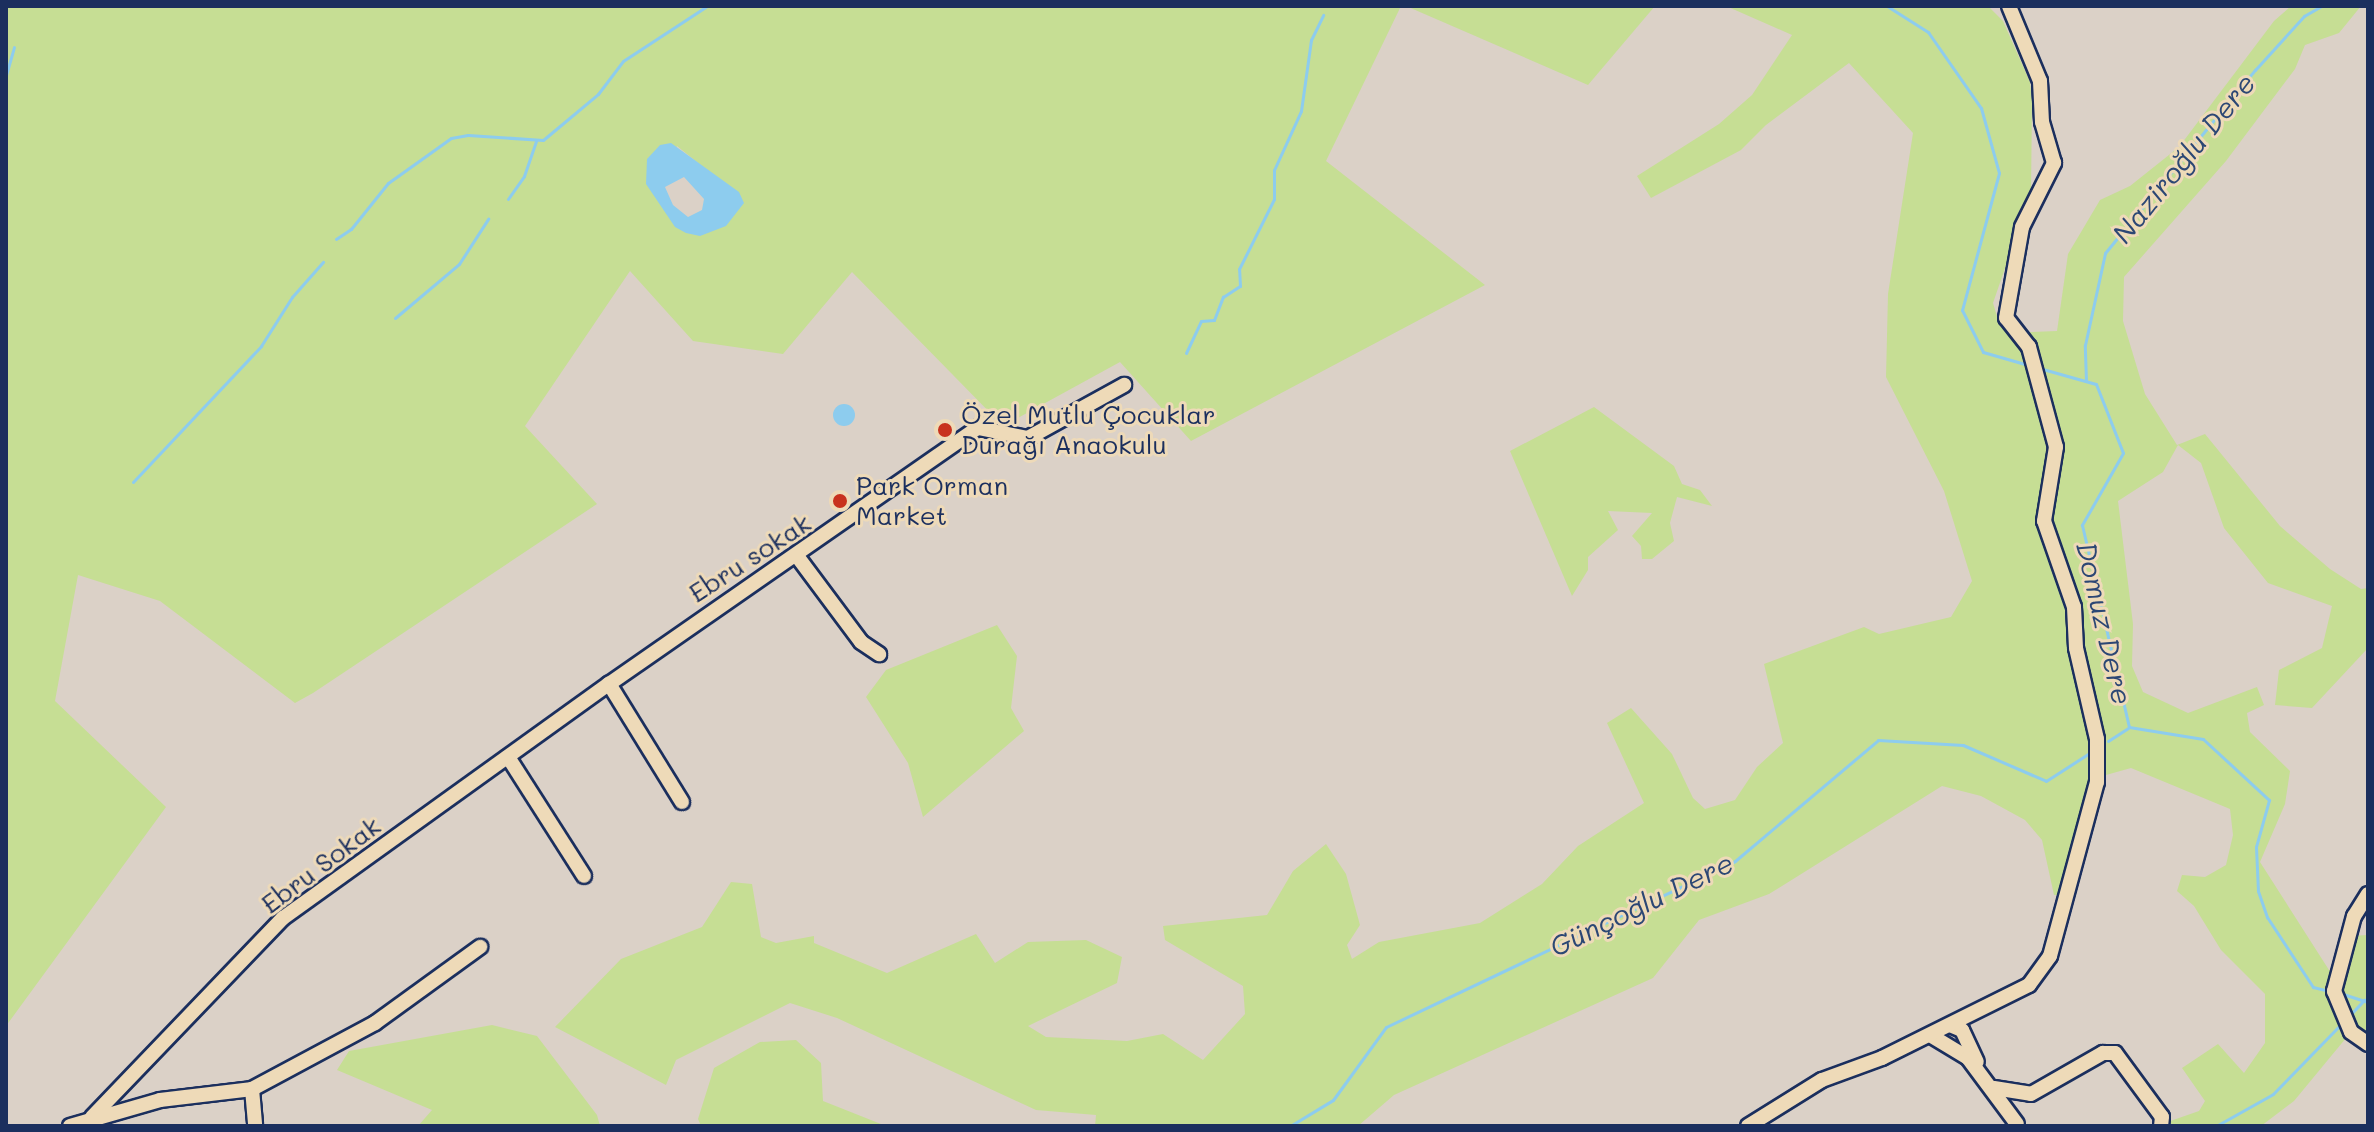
<!DOCTYPE html>
<meta charset="utf-8">
<style>
body{margin:0}
#map{position:relative;width:2374px;height:1132px;overflow:hidden;background:#dbd1c7;font-family:Mali,sans-serif}
div>[style]{position:absolute}
[style*='--x']{left:calc(var(--x)*1px);top:calc(var(--y)*1px);width:calc(var(--w)*1px);rotate:calc(var(--a)*1deg)}
.green>*{inset:0;background:#c6de94}
.water>*{inset:0;background:#8dccee}
.round{border-radius:50%}
.stream>*{height:3px;margin:-1.5px;padding:0 1.5px;transform-origin:1.5px;border-radius:1.5px;background:#8dccee}
.roads{filter:drop-shadow(2px 0 #1b2f5e) drop-shadow(-2px 0 #1b2f5e) drop-shadow(0 2px #1b2f5e) drop-shadow(0 -2px #1b2f5e)}
.minor>*{height:14px;margin:-7px;padding:0 7px;transform-origin:7px;border-radius:7px;background:#eedab8}
.dots>*{width:22px;height:22px;translate:-50% -50%;box-sizing:border-box;border:4px solid #eedab8;border-radius:50%}
span{translate:-50% -50%;white-space:nowrap;text-align:center;line-height:1.15;-webkit-text-stroke:6px #eedab8;paint-order:stroke}
.poi-label{font-size:26px;color:#1b2f5e}
.left{translate:0 -50%;text-align:left}
.street-label{font-size:26px;color:#1b2f5e}
.water-label{font-size:28px;color:#2c4774;font-style:italic}
.frame{position:absolute;inset:0;border:8px solid #1b2f5e;pointer-events:none}
</style>
<div id="map">
<div class="green">
<i style="clip-path:polygon(evenodd,6px 6px,1401px 6px,1326px 161px,1485px 285px,1191px 441px,1120px 362px,1003px 426px,852px 272px,783px 354px,693px 341px,630px 271px,525px 426px,597px 504px,313px 693px,295px 703px,160px 601px,78px 575px,55px 701px,166px 807px,6px 1026px,6px 6px,677px 146px,708px 171px,700px 236px,659px 197px,677px 146px)"></i>
<i style="clip-path:polygon(1406px 6px,1655px 6px,1588px 85px)"></i>
<i style="clip-path:polygon(1726px 6px,1988px 6px,2003px 21px,2030px 82px,2032px 102px,2031px 193px,1993px 303px,2000px 326px,2008px 333px,2057px 331px,2068px 254px,2100px 200px,2130px 186px,2179px 147px,2274px 21px,2291px 6px,2361px 6px,2339px 33px,2305px 45px,2295px 69px,2226px 161px,2124px 277px,2123px 321px,2145px 394px,2177px 445px,2205px 434px,2280px 526px,2330px 569px,2361px 589px,2368px 588px,2368px 648px,2312px 708px,2275px 705px,2279px 670px,2322px 648px,2332px 606px,2268px 583px,2224px 528px,2201px 463px,2178px 445px,2163px 472px,2118px 501px,2133px 624px,2132px 666px,2143px 692px,2188px 713px,2257px 687px,2264px 705px,2247px 713px,2250px 732px,2290px 771px,2285px 804px,2260px 862px,2329px 970px,2339px 970px,2349px 936px,2368px 935px,2368px 1044px,2351px 1032px,2294px 1101px,2261px 1126px,2156px 1126px,2199px 1111px,2205px 1101px,2182px 1068px,2218px 1044px,2244px 1073px,2265px 1043px,2265px 994px,2221px 950px,2194px 906px,2177px 891px,2182px 875px,2205px 877px,2226px 865px,2233px 835px,2230px 809px,2131px 768px,2106px 775px,2074px 896px,2054px 895px,2042px 840px,2025px 820px,1981px 796px,1942px 786px,1769px 894px,1699px 920px,1653px 978px,1394px 1095px,1358px 1126px,1095px 1126px,1096px 1115px,1036px 1110px,837px 1018px,790px 1003px,676px 1060px,666px 1085px,555px 1027px,621px 959px,702px 927px,731px 882px,752px 884px,761px 937px,776px 943px,814px 936px,814px 943px,887px 973px,976px 934px,995px 963px,1028px 942px,1086px 940px,1122px 957px,1117px 983px,1028px 1026px,1046px 1037px,1127px 1041px,1163px 1034px,1203px 1060px,1245px 1014px,1243px 986px,1165px 940px,1163px 926px,1267px 915px,1293px 871px,1326px 844px,1346px 874px,1360px 925px,1347px 945px,1352px 959px,1379px 942px,1480px 923px,1542px 884px,1578px 846px,1644px 803px,1607px 723px,1631px 708px,1672px 754px,1693px 798px,1705px 809px,1735px 800px,1757px 767px,1783px 743px,1764px 664px,1864px 627px,1879px 634px,1951px 617px,1972px 581px,1944px 491px,1886px 377px,1888px 294px,1913px 133px,1849px 63px,1766px 125px,1741px 150px,1651px 198px,1637px 176px,1719px 124px,1752px 95px,1792px 35px)"></i>
<i style="clip-path:polygon(1594px 407px,1674px 466px,1682px 484px,1700px 490px,1712px 506px,1677px 497px,1670px 523px,1674px 541px,1652px 559px,1642px 559px,1641px 546px,1632px 536px,1652px 513px,1608px 511px,1618px 530px,1588px 557px,1588px 570px,1572px 596px,1510px 451px)"></i>
<i style="clip-path:polygon(997px 625px,1017px 656px,1011px 708px,1024px 731px,923px 817px,908px 763px,866px 697px,886px 670px)"></i>
<i style="clip-path:polygon(492px 1025px,537px 1036px,597px 1115px,600px 1126px,418px 1126px,432px 1110px,337px 1070px,349px 1051px)"></i>
<i style="clip-path:polygon(796px 1040px,821px 1063px,823px 1101px,886px 1126px,701px 1126px,698px 1119px,714px 1068px,760px 1042px)"></i>
</div>
<div class="water">
<i style="clip-path:polygon(evenodd,671px 143px,739px 192px,744px 203px,726px 226px,700px 236px,686px 233px,675px 227px,646px 184px,647px 159px,660px 145px,671px 143px,684px 177px,704px 199px,702px 210px,688px 217px,673px 205px,665px 187px,684px 177px)"></i>
<i class="round" style="left:833px;top:404px;width:22px;height:22px"></i>
</div>
<div class="stream">
<i style="--x:1887;--y:6;--w:49;--a:32.4"></i>
<i style="--x:1928;--y:32;--w:93;--a:55.1"></i>
<i style="--x:1981;--y:108;--w:67;--a:74.5"></i>
<i style="--x:1999;--y:173;--w:142;--a:105.1"></i>
<i style="--x:1962;--y:310;--w:47;--a:63.4"></i>
<i style="--x:1983;--y:352;--w:47;--a:16.1"></i>
<i style="--x:6;--y:75;--w:29;--a:-74"></i>
<i style="--x:508;--y:199;--w:28;--a:-55"></i>
<i style="--x:524;--y:176;--w:37;--a:-71"></i>
<i style="--x:336;--y:239;--w:18;--a:-34"></i>
<i style="--x:351;--y:229;--w:59;--a:-51.2"></i>
<i style="--x:388;--y:183;--w:77;--a:-35.5"></i>
<i style="--x:451;--y:138;--w:17;--a:-10"></i>
<i style="--x:468;--y:135;--w:75;--a:3.8"></i>
<i style="--x:543;--y:140;--w:72;--a:-39.9"></i>
<i style="--x:598;--y:94;--w:41;--a:-52.9"></i>
<i style="--x:623;--y:61;--w:100;--a:-33.2"></i>
<i style="--x:395;--y:318;--w:84;--a:-40.2"></i>
<i style="--x:459;--y:264;--w:54;--a:-57.2"></i>
<i style="--x:1186;--y:353;--w:35;--a:-65"></i>
<i style="--x:1201;--y:321;--w:13;--a:-4"></i>
<i style="--x:1214;--y:320;--w:25;--a:-69"></i>
<i style="--x:1223;--y:297;--w:20;--a:-33"></i>
<i style="--x:1240;--y:286;--w:17;--a:-93"></i>
<i style="--x:1239;--y:269;--w:78;--a:-63.4"></i>
<i style="--x:1274;--y:199;--w:29;--a:-90"></i>
<i style="--x:1274;--y:170;--w:65;--a:-65.4"></i>
<i style="--x:1301;--y:111;--w:72;--a:-82"></i>
<i style="--x:1311;--y:40;--w:28;--a:-64"></i>
<i style="--x:2039;--y:368;--w:59;--a:15.7"></i>
<i style="--x:2096;--y:384;--w:74;--a:68.6"></i>
<i style="--x:2123;--y:453;--w:83;--a:119.7"></i>
<i style="--x:2082;--y:525;--w:207;--a:76.9"></i>
<i style="--x:2129;--y:727;--w:75;--a:9.2"></i>
<i style="--x:2203;--y:739;--w:90;--a:42.7"></i>
<i style="--x:2269;--y:800;--w:49;--a:105.5"></i>
<i style="--x:2256;--y:847;--w:44;--a:87.4"></i>
<i style="--x:2258;--y:891;--w:28;--a:71"></i>
<i style="--x:2267;--y:917;--w:84;--a:56.7"></i>
<i style="--x:2313;--y:987;--w:16;--a:14"></i>
<i style="--x:2086;--y:381;--w:36;--a:-92"></i>
<i style="--x:2085;--y:345;--w:94;--a:-77.7"></i>
<i style="--x:2105;--y:253;--w:237;--a:-50.7"></i>
<i style="--x:2255;--y:70;--w:73;--a:-47.8"></i>
<i style="--x:2304;--y:16;--w:20;--a:-30"></i>
<i style="--x:133;--y:482;--w:187;--a:-46.7"></i>
<i style="--x:261;--y:346;--w:58;--a:-57.7"></i>
<i style="--x:292;--y:297;--w:47;--a:-48.5"></i>
<i style="--x:2108;--y:741;--w:24;--a:-33"></i>
<i style="--x:2340;--y:993;--w:29;--a:18"></i>
<i style="--x:2350;--y:1015;--w:21;--a:-47"></i>
<i style="--x:1290;--y:1126;--w:50;--a:-31.2"></i>
<i style="--x:1333;--y:1100;--w:90;--a:-54"></i>
<i style="--x:1386;--y:1027;--w:386;--a:-25.4"></i>
<i style="--x:1735;--y:861;--w:187;--a:-40.2"></i>
<i style="--x:1878;--y:740;--w:85;--a:3.4"></i>
<i style="--x:1963;--y:745;--w:90;--a:23.4"></i>
<i style="--x:2046;--y:781;--w:54;--a:-32.8"></i>
<i style="--x:2216;--y:1126;--w:65;--a:-29.3"></i>
<i style="--x:2273;--y:1094;--w:99;--a:-45.8"></i>
</div>
<div class="roads">
<div class="minor">
<i style="--x:797;--y:556;--w:107;--a:53.3"></i>
<i style="--x:861;--y:642;--w:22;--a:34"></i>
<i style="--x:508;--y:757;--w:141;--a:57.4"></i>
<i style="--x:682;--y:802;--w:139;--a:-121.7"></i>
<i style="--x:609;--y:684;--w:449;--a:-34.8"></i>
<i style="--x:978;--y:428;--w:51;--a:11.3"></i>
<i style="--x:1028;--y:438;--w:110;--a:-28.9"></i>
<i style="--x:2368;--y:894;--w:26;--a:122"></i>
<i style="--x:2354;--y:916;--w:78;--a:104.9"></i>
<i style="--x:2334;--y:991;--w:44;--a:67.5"></i>
<i style="--x:2351;--y:1032;--w:21;--a:35"></i>
<i style="--x:1950;--y:1025;--w:13;--a:23"></i>
<i style="--x:1962;--y:1030;--w:35;--a:65"></i>
<i style="--x:1930;--y:1035;--w:44;--a:31.2"></i>
<i style="--x:1968;--y:1058;--w:82;--a:53.4"></i>
<i style="--x:1994;--y:1088;--w:37;--a:9"></i>
<i style="--x:2031;--y:1094;--w:83;--a:-29.7"></i>
<i style="--x:2103;--y:1053;--w:12;--a:0"></i>
<i style="--x:2115;--y:1053;--w:79;--a:53.7"></i>
<i style="--x:2162;--y:1117;--w:9;--a:96"></i>
<i style="--x:252;--y:1089;--w:37;--a:85"></i>
<i style="--x:92;--y:1117;--w:276;--a:-46.2"></i>
<i style="--x:283;--y:918;--w:401;--a:-35.7"></i>
<i style="--x:70;--y:1126;--w:94;--a:-16.1"></i>
<i style="--x:160;--y:1100;--w:93;--a:-6.8"></i>
<i style="--x:252;--y:1089;--w:140;--a:-28.2"></i>
<i style="--x:375;--y:1023;--w:130;--a:-35.9"></i>
<i style="--x:1748;--y:1126;--w:87;--a:-31.9"></i>
<i style="--x:1822;--y:1080;--w:64;--a:-20.1"></i>
<i style="--x:1882;--y:1058;--w:164;--a:-26.4"></i>
<i style="--x:2029;--y:985;--w:36;--a:-54"></i>
<i style="--x:2050;--y:956;--w:180;--a:-74.9"></i>
<i style="--x:2097;--y:782;--w:43;--a:-90"></i>
<i style="--x:2097;--y:739;--w:93;--a:-103"></i>
<i style="--x:2076;--y:648;--w:41;--a:-92.8"></i>
<i style="--x:2074;--y:607;--w:91;--a:-109.2"></i>
<i style="--x:2044;--y:521;--w:75;--a:-80.8"></i>
<i style="--x:2056;--y:447;--w:104;--a:-105.1"></i>
<i style="--x:2029;--y:347;--w:37;--a:-128"></i>
<i style="--x:2006;--y:318;--w:92;--a:-80"></i>
<i style="--x:2022;--y:227;--w:72;--a:-63.4"></i>
<i style="--x:2054;--y:163;--w:43;--a:-106.3"></i>
<i style="--x:2042;--y:122;--w:41;--a:-92.8"></i>
<i style="--x:2040;--y:81;--w:81;--a:-112.5"></i>
</div>
</div>
<div class="dots">
<i style="left:945px;top:430px;background:#c8321e"></i>
<i style="left:840px;top:501px;background:#c8321e"></i>
</div>
<div class="poi-label">
<span class="left" style="left:961px;top:430px">Özel Mutlu Çocuklar<br>Durağı Anaokulu</span>
<span class="left" style="left:856px;top:501px">Park Orman<br>Market</span>
</div>
<div class="street-label">
<span style="left:750px;top:558px;rotate:-33deg">Ebru sokak</span>
<span style="left:321px;top:865px;rotate:-37deg">Ebru Sokak</span>
</div>
<div class="water-label">
<span style="left:2183px;top:158px;rotate:-51deg">Naziroğlu Dere</span>
<span style="left:2105px;top:623px;rotate:77deg">Domuz Dere</span>
<span style="left:1641px;top:904px;rotate:-26deg">Günçoğlu Dere</span>
</div>
<div class="frame"></div>
</div>
